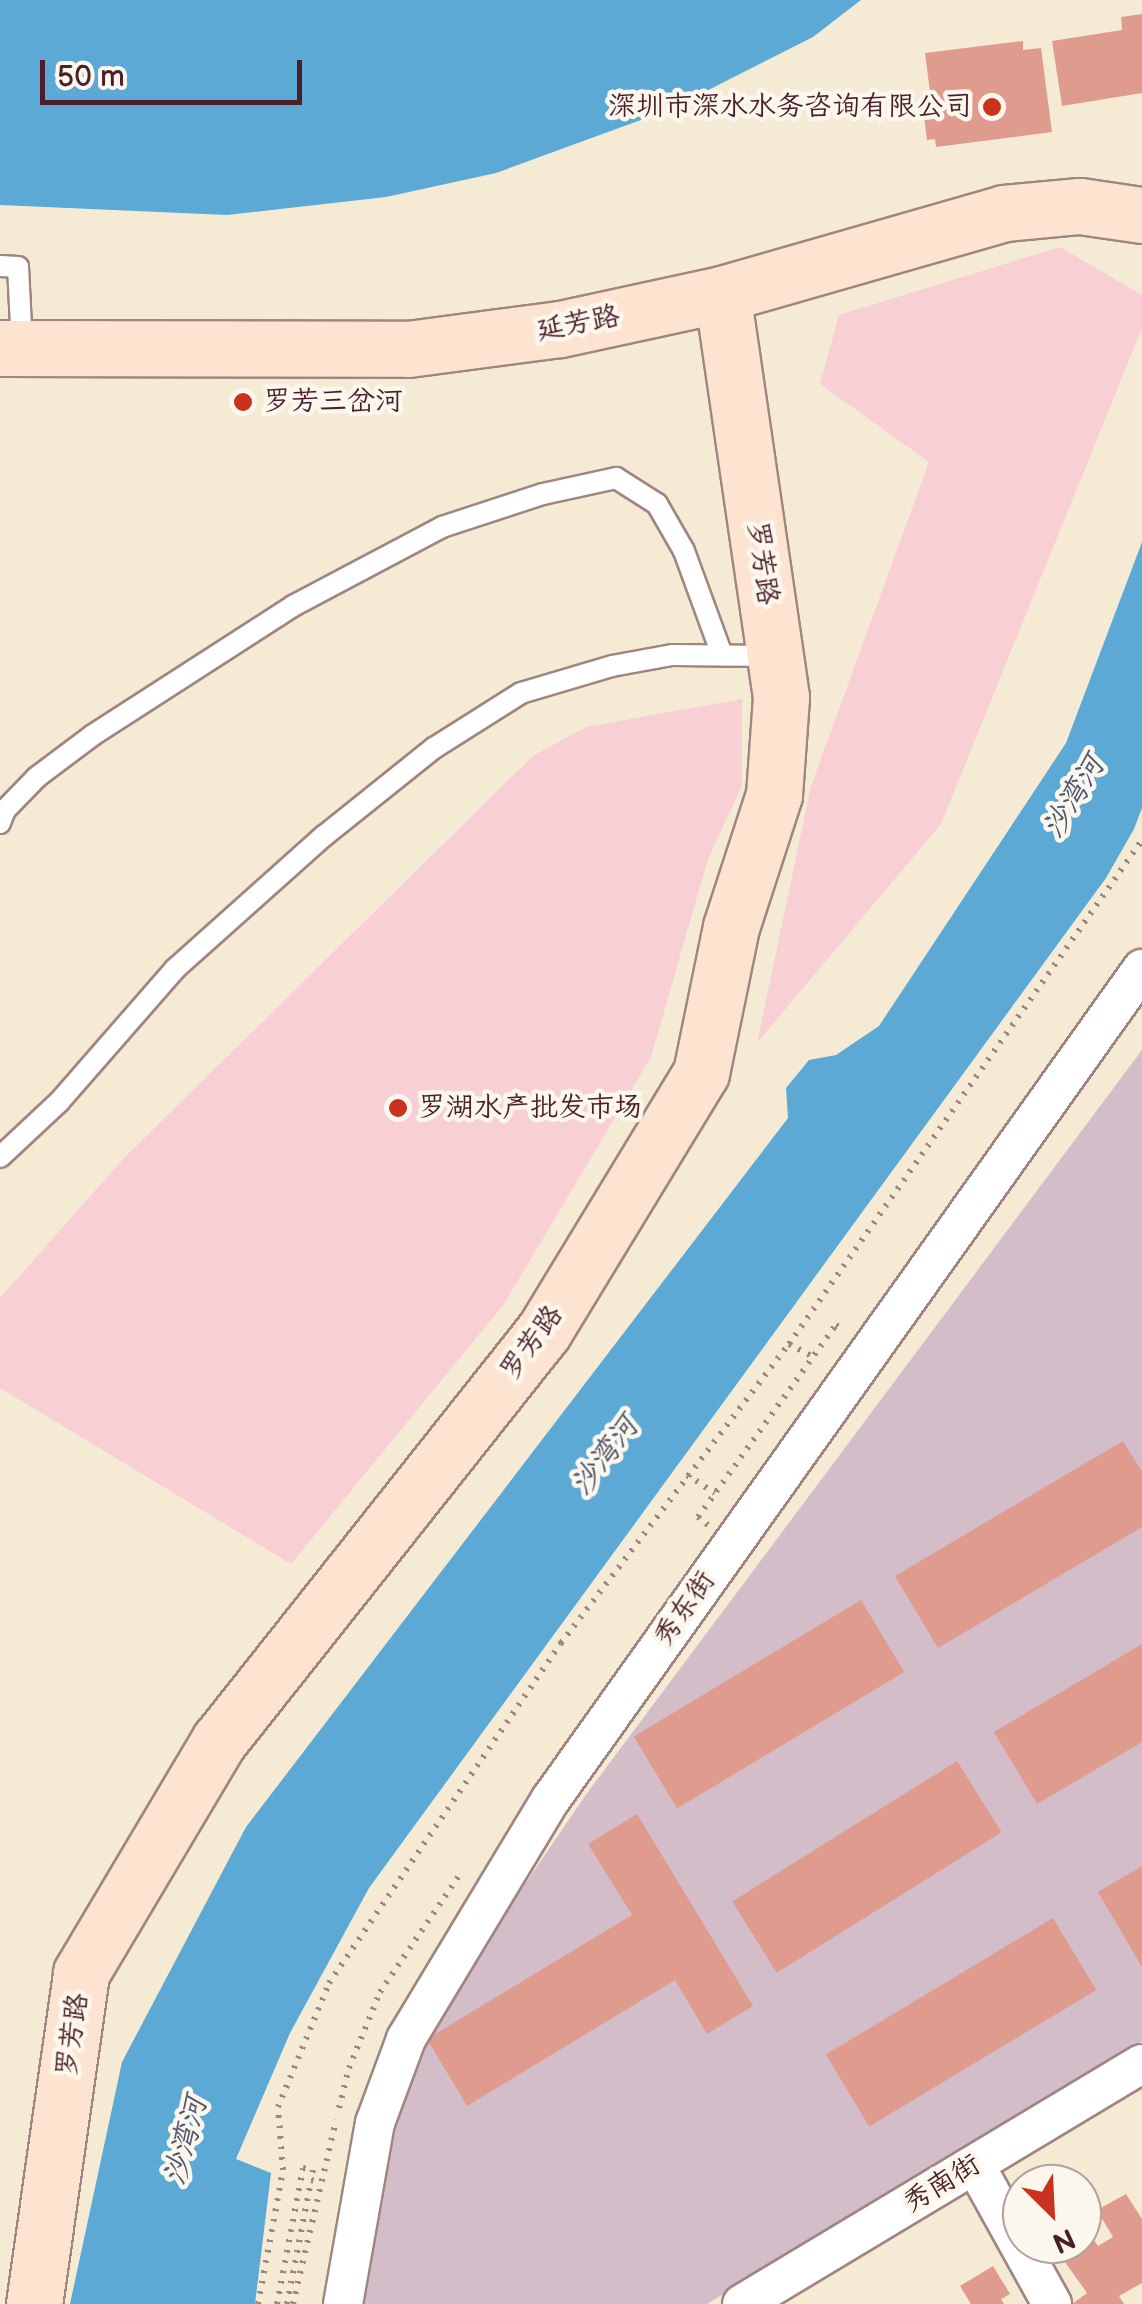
<!DOCTYPE html>
<meta charset="utf-8">
<style>
body{margin:0}
#map{position:relative;width:1142px;height:2304px;overflow:hidden;background:#f5ebd5;font-family:"Balsamiq Sans","LXGW WenKai TC",sans-serif}
div>[style]{position:absolute}
[style*='--x']{left:calc(var(--x)*1px);top:calc(var(--y)*1px);width:calc(var(--w)*1px);rotate:calc(var(--a)*1deg)}
.built>*{inset:0;background:#f7cfd4}
.industrial>*{inset:0;background:#d2bdc8}
.water>*{inset:0;background:#5da9d6}
.building>*{inset:0;background:#df9b8d;transform-origin:0 0}
.path>*{height:6px;margin-top:-3px;transform-origin:0;background:repeating-linear-gradient(90deg,#a08580 0 2.5px,transparent 0 10.5px)}
.roads{filter:drop-shadow(2px 0 #a08580) drop-shadow(-2px 0 #a08580) drop-shadow(0 2px #a08580) drop-shadow(0 -2px #a08580)}
.lane>*{height:20px;margin:-10px;padding:0 10px;transform-origin:10px;border-radius:10px;background:#fff}
.street>*{height:38px;margin:-19px;padding:0 19px;transform-origin:19px;border-radius:19px;background:#fff}
.secondary>*{height:55px;margin:-27.5px;padding:0 27.5px;transform-origin:27.5px;border-radius:27.5px;background:#fde4d1}
.dots>*{width:28px;height:28px;translate:-50% -50%;box-sizing:border-box;border:5px solid #fbf7ec;border-radius:50%}
span{translate:-50% -50%;white-space:nowrap;text-align:center;line-height:1.15;-webkit-text-stroke:9px #fbf7ec;paint-order:stroke}
.poi-label{font-size:28px;color:#4a1f2b}
.right{translate:-100% -50%;text-align:right}
.left{translate:0 -50%;text-align:left}
.street-label{font-size:28px;color:#4a1f2b}
.water-label{font-size:30px;color:#52566f;font-style:italic}
.north{position:absolute;left:1002px;top:2164px;width:100px;height:100px;box-sizing:border-box;background:#fbf7ec;border:2px solid #b4a19f;border-radius:50%;rotate:156deg;font-size:28px;font-weight:700;line-height:40px;text-align:center;color:#4a1f2b}
.north::after{content:'';display:block;margin:auto;width:35px;height:45px;background:#c8321e;clip-path:polygon(50% 0,100% 100%,50% 72%,0 100%)}
.scale{position:absolute;left:40px;top:60px;width:262px;height:45px;box-sizing:border-box;border:5px solid #4a1f2b;border-top:0;padding-left:12px;font-size:30px;line-height:35px;white-space:nowrap;color:#4a1f2b;-webkit-text-stroke:8px #fbf7ec;paint-order:stroke}
</style>
<div id="map">
<div class="built">
<i style="clip-path:polygon(1060px 247px,1142px 295px,1142px 328px,941px 824px,757px 1043px,811px 786px,929px 462px,820px 384px,839px 315px)"></i>
<i style="clip-path:polygon(742px 699px,742px 786px,708px 859px,651px 1057px,504px 1304px,291px 1564px,0 1388px,0 1298px,124px 1158px,533px 756px,586px 727px)"></i>
</div>
<div class="industrial">
<i style="clip-path:polygon(1142px 1050px,1142px 2041px,707px 2304px,355px 2304px,386px 2119px,416px 2044px,585px 1796px)"></i>
</div>
<div class="water">
<i style="clip-path:polygon(0 0,861px 0,813px 37px,671px 109px,496px 173px,386px 197px,227px 215px,0 205px)"></i>
<i style="clip-path:polygon(1142px 542px,1142px 808px,1134px 829px,1106px 878px,369px 1888px,290px 2033px,236px 2159px,271px 2173px,255px 2304px,70px 2304px,122px 2062px,246px 1827px,788px 1118px,786px 1088px,809px 1060px,836px 1055px,879px 1026px,1066px 743px)"></i>
</div>
<div class="building">
<i style="clip-path:polygon(1142px 14px,1142px 93px,1062px 106px,1052px 41px,1122px 30px,1121px 17px)"></i>
<i style="clip-path:polygon(1023px 41px,1023px 50px,1041px 48px,1052px 132px,936px 147px,935px 139px,927px 140px,921px 94px,930px 92px,925px 53px)"></i>
<i style="clip-path:polygon(1123px 1441px,1142px 1472px,1142px 1527px,938px 1648px,895px 1576px)"></i>
<i style="left:861px;top:1600px;width:84px;height:265px;rotate:59deg"></i>
<i style="clip-path:polygon(1142px 1644px,1142px 1742px,1037px 1804px,994px 1732px)"></i>
<i style="left:957px;top:1761px;width:84px;height:265px;rotate:58deg"></i>
<i style="clip-path:polygon(637px 1814px,753px 2006px,707px 2034px,675px 1980px,467px 2106px,427px 2039px,632px 1915px,588px 1844px)"></i>
<i style="clip-path:polygon(1142px 1866px,1142px 1967px,1098px 1892px)"></i>
<i style="left:1053px;top:1918px;width:84px;height:265px;rotate:59deg"></i>
<i style="clip-path:polygon(1126px 2194px,1142px 2219px,1142px 2283px,1119px 2296px,1124px 2304px,1072px 2304px,1087px 2293px,1052px 2244px,1082px 2244px,1082px 2223px,1098px 2246px,1113px 2237px,1097px 2210px)"></i>
<i style="clip-path:polygon(993px 2266px,1010px 2294px,1001px 2299px,1004px 2304px,971px 2304px,960px 2286px)"></i>
</div>
<div class="path">
<i style="--x:789;--y:1344;--w:27;--a:28"></i>
<i style="--x:687;--y:1475;--w:33;--a:33"></i>
<i style="--x:708;--y:1525;--w:13;--a:-141"></i>
<i style="--x:698;--y:1517;--w:236;--a:-54.3"></i>
<i style="--x:836;--y:1325;--w:9;--a:36"></i>
<i style="--x:339;--y:2108;--w:41;--a:-76"></i>
<i style="--x:349;--y:2068;--w:82;--a:-67.8"></i>
<i style="--x:380;--y:1992;--w:144;--a:-55.8"></i>
<i style="--x:258;--y:2304;--w:136;--a:-79.4"></i>
<i style="--x:283;--y:2170;--w:63;--a:-94.5"></i>
<i style="--x:278;--y:2107;--w:134;--a:-67.6"></i>
<i style="--x:329;--y:1983;--w:412;--a:-55.7"></i>
<i style="--x:561;--y:1643;--w:376;--a:-52.7"></i>
<i style="--x:789;--y:1344;--w:615;--a:-54.99"></i>
<i style="--x:277;--y:2304;--w:138;--a:-79.2"></i>
<i style="--x:303;--y:2168;--w:10;--a:11"></i>
<i style="--x:313;--y:2170;--w:10;--a:101"></i>
<i style="--x:287;--y:2304;--w:126;--a:-79"></i>
<i style="--x:311;--y:2180;--w:9;--a:13"></i>
<i style="--x:293;--y:2304;--w:189;--a:-76.8"></i>
</div>
<div class="roads">
<div class="lane">
<i style="--x:0;--y:266;--w:18;--a:3"></i>
<i style="--x:18;--y:267;--w:80;--a:87.1"></i>
<i style="--x:0;--y:823;--w:14;--a:-69"></i>
<i style="--x:5;--y:810;--w:46;--a:-45.9"></i>
<i style="--x:37;--y:777;--w:70;--a:-36.9"></i>
<i style="--x:93;--y:735;--w:238;--a:-32.8"></i>
<i style="--x:293;--y:606;--w:169;--a:-27.9"></i>
<i style="--x:442;--y:527;--w:106;--a:-18.1"></i>
<i style="--x:543;--y:494;--w:75;--a:-12.4"></i>
<i style="--x:616;--y:478;--w:49;--a:32.4"></i>
<i style="--x:657;--y:504;--w:54;--a:60.1"></i>
<i style="--x:684;--y:551;--w:111;--a:69.9"></i>
<i style="--x:0;--y:1157;--w:81;--a:-43"></i>
<i style="--x:59;--y:1102;--w:176;--a:-48.9"></i>
<i style="--x:175;--y:969;--w:200;--a:-41.8"></i>
<i style="--x:324;--y:836;--w:141;--a:-38.7"></i>
<i style="--x:434;--y:748;--w:103;--a:-32.3"></i>
<i style="--x:521;--y:693;--w:95;--a:-16.5"></i>
<i style="--x:612;--y:666;--w:61;--a:-10.4"></i>
<i style="--x:672;--y:655;--w:101;--a:0.6"></i>
</div>
<div class="street">
<i style="--x:975;--y:2165;--w:159;--a:61"></i>
<i style="--x:343;--y:2304;--w:184;--a:-80"></i>
<i style="--x:375;--y:2123;--w:90;--a:-69.7"></i>
<i style="--x:406;--y:2039;--w:280;--a:-58.9"></i>
<i style="--x:551;--y:1799;--w:1019;--a:-54.55"></i>
<i style="--x:742;--y:2304;--w:466;--a:-31"></i>
</div>
<div class="secondary">
<i style="--x:0;--y:348;--w:408;--a:0.1"></i>
<i style="--x:408;--y:349;--w:153;--a:-7.5"></i>
<i style="--x:560;--y:329;--w:166;--a:-12.2"></i>
<i style="--x:722;--y:294;--w:293;--a:-16"></i>
<i style="--x:1004;--y:213;--w:76;--a:-5.3"></i>
<i style="--x:1080;--y:206;--w:63;--a:8.3"></i>
<i style="--x:34;--y:2304;--w:334;--a:-81.9"></i>
<i style="--x:81;--y:1973;--w:270;--a:-59.3"></i>
<i style="--x:219;--y:1741;--w:523;--a:-51.6"></i>
<i style="--x:544;--y:1331;--w:302;--a:-58.7"></i>
<i style="--x:701;--y:1073;--w:149;--a:-78.4"></i>
<i style="--x:731;--y:927;--w:139;--a:-72"></i>
<i style="--x:774;--y:795;--w:98;--a:-85.9"></i>
<i style="--x:781;--y:697;--w:407;--a:-98.3"></i>
</div>
</div>
<div class="dots">
<i style="left:992px;top:107px;background:#c8321e"></i>
<i style="left:243px;top:402px;background:#c8321e"></i>
<i style="left:398px;top:1108px;background:#c8321e"></i>
</div>
<div class="poi-label">
<span class="right" style="left:972px;top:107px">深圳市深水水务咨询有限公司</span>
<span class="left" style="left:263px;top:402px">罗芳三岔河</span>
<span class="left" style="left:418px;top:1108px">罗湖水产批发市场</span>
</div>
<div class="street-label">
<span style="left:578px;top:324px;rotate:-11deg">延芳路</span>
<span style="left:762px;top:563px;rotate:82deg">罗芳路</span>
<span style="left:532px;top:1343px;rotate:-54deg">罗芳路</span>
<span style="left:685px;top:1609px;rotate:-55deg">秀东街</span>
<span style="left:73px;top:2035px;rotate:-82deg">罗芳路</span>
<span style="left:942px;top:2184px;rotate:-31deg">秀南街</span>
</div>
<div class="water-label">
<span style="left:1074px;top:797px;rotate:-59deg">沙湾河</span>
<span style="left:605px;top:1456px;rotate:-53deg">沙湾河</span>
<span style="left:186px;top:2141px;rotate:-75deg">沙湾河</span>
</div>
<div class="north">N</div>
<div class="scale">50 m</div>
</div>
